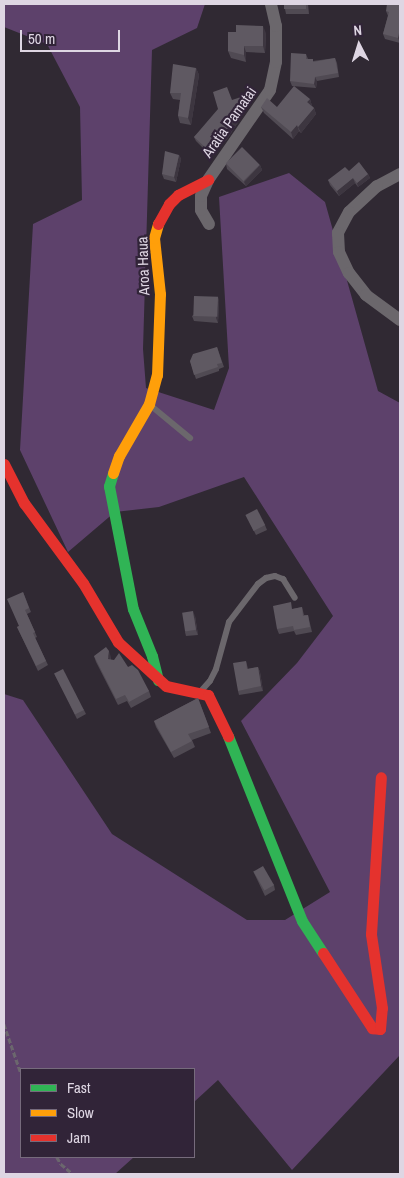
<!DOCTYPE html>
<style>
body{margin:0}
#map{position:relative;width:404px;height:1178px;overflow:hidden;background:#302933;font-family:"Archivo Narrow",sans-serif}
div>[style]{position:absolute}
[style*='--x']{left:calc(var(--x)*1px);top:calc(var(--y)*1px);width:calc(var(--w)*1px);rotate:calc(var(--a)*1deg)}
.forest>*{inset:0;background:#5d416b}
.path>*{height:2.5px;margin-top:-1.25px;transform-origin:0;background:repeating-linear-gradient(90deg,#6b676d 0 5px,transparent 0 7.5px)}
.lane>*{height:6px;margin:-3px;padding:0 3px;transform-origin:3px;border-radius:3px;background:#6b676c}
.street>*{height:12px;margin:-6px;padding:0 6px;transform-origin:6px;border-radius:6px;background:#6b676c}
.fast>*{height:11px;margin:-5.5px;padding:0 5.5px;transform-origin:5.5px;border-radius:5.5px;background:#30b455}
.slow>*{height:11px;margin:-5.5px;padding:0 5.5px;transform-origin:5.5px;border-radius:5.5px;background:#ff9f0a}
.jam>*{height:11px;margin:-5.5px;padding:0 5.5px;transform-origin:5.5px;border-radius:5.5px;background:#e5322d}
.wall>*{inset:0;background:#504a53}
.shaded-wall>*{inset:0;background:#3d3640}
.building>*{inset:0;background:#5f5962;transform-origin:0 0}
span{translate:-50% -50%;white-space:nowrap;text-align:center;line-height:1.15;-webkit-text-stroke:4.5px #312438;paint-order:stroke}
.street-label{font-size:15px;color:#ded6e3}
.frame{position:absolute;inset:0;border:5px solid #ded6e3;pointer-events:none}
.legend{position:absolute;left:20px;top:1068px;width:175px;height:90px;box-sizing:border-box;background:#312438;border:1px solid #766b7c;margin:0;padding:6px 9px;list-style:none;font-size:15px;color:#ded6e3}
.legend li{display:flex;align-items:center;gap:10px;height:25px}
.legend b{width:25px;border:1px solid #766b7c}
.north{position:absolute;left:334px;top:20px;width:50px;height:50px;-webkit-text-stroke:4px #312438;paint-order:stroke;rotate:355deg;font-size:14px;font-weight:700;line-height:20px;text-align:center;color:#ded6e3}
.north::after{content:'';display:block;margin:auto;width:18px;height:22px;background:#ded6e3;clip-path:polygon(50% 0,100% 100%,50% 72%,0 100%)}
.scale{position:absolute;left:20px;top:30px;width:100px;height:22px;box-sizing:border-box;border:2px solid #ded6e3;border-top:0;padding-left:6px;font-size:15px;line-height:18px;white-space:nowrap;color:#ded6e3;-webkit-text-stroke:4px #312438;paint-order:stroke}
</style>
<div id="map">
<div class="forest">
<i style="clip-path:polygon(4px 4px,205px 4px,197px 28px,152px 50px,143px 349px,146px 388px,214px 410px,229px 368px,219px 197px,289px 173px,325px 202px,378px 391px,400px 403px,400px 1055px,292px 1170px,218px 1080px,194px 1102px,194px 1069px,21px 1069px,21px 1157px,134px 1157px,115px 1174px,4px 1174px,4px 694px,23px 700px,112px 834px,247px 920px,285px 920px,330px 892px,241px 721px,297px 663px,333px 616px,244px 477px,159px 507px,115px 512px,68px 552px,20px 450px,33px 224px,82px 200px,80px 107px,47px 44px,4px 27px)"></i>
</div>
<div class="path">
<i style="--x:4;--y:1024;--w:52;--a:70.9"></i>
<i style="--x:57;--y:1157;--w:8;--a:60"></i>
<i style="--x:61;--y:1164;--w:16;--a:40"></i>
</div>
<div class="lane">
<i style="--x:150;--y:405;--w:52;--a:39.5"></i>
<i style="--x:201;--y:691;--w:13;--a:-48"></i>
<i style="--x:210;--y:681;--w:13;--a:-63"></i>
<i style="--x:216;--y:669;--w:49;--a:-74.5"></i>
<i style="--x:229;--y:622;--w:48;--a:-52.7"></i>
<i style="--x:258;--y:584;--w:10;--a:-37"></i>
<i style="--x:266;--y:578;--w:9;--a:-13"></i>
<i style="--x:275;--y:576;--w:9;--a:21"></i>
<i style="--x:283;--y:579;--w:22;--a:58"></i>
</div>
<div class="street">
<i style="--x:400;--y:174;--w:26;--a:152"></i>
<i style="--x:377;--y:186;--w:38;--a:137"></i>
<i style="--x:349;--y:212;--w:24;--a:118"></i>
<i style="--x:338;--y:233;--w:19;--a:87"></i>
<i style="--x:339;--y:252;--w:23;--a:65"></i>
<i style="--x:349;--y:273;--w:28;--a:52"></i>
<i style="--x:366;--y:295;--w:42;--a:36.3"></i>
<i style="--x:209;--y:224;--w:16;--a:-120"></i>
<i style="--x:201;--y:210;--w:14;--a:-90"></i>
<i style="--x:201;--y:196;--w:17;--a:-66"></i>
<i style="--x:208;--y:180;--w:109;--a:-55.4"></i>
<i style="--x:270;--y:90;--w:29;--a:-78"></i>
<i style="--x:276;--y:62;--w:36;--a:-90"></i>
<i style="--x:276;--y:26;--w:23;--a:-103"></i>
</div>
<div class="fast">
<i style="--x:113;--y:473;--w:14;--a:107"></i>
<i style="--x:109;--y:486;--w:125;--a:79"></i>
<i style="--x:133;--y:609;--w:51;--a:68"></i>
<i style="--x:152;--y:656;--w:25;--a:76"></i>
<i style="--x:228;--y:736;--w:199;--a:68.2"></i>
<i style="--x:302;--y:921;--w:38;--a:57"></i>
</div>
<div class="slow">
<i style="--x:113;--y:473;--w:18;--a:-71"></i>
<i style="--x:119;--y:456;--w:60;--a:-60"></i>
<i style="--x:149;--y:404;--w:30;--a:-75"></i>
<i style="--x:157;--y:375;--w:81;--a:-87.9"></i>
<i style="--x:160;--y:294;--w:56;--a:-96.1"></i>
<i style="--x:154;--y:238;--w:15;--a:-74"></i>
</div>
<div class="jam">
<i style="--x:158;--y:224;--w:23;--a:-61"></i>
<i style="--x:169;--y:204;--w:13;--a:-45"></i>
<i style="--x:178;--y:195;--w:34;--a:-27"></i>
<i style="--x:4;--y:464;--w:44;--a:62.9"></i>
<i style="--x:24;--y:503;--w:99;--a:53.6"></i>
<i style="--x:83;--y:583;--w:69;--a:59.3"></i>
<i style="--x:118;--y:642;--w:65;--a:42.5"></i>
<i style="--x:166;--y:686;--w:43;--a:12.1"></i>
<i style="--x:208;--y:695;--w:46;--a:64"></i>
<i style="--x:323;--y:953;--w:90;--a:56.8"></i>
<i style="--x:372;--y:1028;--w:8;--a:7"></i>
<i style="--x:380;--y:1029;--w:21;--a:-85"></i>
<i style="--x:382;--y:1008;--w:75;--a:-98.5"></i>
<i style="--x:371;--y:934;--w:157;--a:-86.4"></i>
</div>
<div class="wall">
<i style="clip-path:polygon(308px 4px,309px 14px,286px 14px,285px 9px)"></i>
<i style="clip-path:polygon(400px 5px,400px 43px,385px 39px,383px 34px,388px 16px,386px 11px)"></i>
<i style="clip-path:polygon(266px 33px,265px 53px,246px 52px,246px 62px,231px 58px,228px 51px)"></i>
<i style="clip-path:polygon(306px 54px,308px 59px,313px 61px,335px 58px,337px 63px,339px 77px,317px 81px,316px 88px,292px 86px,290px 81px)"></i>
<i style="clip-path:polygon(196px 68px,199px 75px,191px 125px,180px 123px,178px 116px,180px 100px,173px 99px,170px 93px)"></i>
<i style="clip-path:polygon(310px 99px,312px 106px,314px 108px,316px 114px,301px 133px,299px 131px,293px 139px,264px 113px,261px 107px,277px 107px)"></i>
<i style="clip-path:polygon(232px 100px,248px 107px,227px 139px,210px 155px,196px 141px,194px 137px)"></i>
<i style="clip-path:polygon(179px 155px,181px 159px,176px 182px,164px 179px,162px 174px)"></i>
<i style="clip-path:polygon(226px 164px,260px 165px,262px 170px,246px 186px,227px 169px)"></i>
<i style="clip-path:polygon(349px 171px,368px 174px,370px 178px,358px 187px,355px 183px,339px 196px,330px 185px,328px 180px)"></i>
<i style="clip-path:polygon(218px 297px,219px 302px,218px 323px,194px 321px,192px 316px)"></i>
<i style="clip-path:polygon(217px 347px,224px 367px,219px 369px,219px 371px,196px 379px,190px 361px)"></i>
<i style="clip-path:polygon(246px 515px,265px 525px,267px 530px,256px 535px)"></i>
<i style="clip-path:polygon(23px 592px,31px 612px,27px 614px,37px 637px,35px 638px,48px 665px,38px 671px,17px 627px,19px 626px)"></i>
<i style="clip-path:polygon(302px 607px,304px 615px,308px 615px,312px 632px,296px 635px,294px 631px,279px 634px,277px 629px,293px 609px)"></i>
<i style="clip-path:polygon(195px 616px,198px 635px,186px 636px,185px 632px)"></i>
<i style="clip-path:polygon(94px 656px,111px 657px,111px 660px,128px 667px,149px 691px,151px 697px,131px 708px,127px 701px,118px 705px,96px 662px)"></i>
<i style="clip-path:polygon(246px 661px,248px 669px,258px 667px,260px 672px,263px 691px,239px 695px,238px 691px)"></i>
<i style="clip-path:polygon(54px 673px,84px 710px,86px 714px,77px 719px)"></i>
<i style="clip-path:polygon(198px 698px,211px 733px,192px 740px,195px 747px,174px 758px,156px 727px,154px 721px)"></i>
<i style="clip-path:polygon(253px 871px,274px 885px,275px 890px,265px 896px)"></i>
</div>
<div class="shaded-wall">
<i style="clip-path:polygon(263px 26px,266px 33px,265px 53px,263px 46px)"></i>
<i style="clip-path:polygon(400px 28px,400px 43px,398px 38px)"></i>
<i style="clip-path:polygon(244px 46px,246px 52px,246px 62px,244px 55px)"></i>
<i style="clip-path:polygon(196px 68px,199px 75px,191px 125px,188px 118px)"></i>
<i style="clip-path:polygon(315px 77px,317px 81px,316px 88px,314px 84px)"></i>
<i style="clip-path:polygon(310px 99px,312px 106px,310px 109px,307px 102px)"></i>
<i style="clip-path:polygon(246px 103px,248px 107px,227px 139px,210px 155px,208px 150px)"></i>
<i style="clip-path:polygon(314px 108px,316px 114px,301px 133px,298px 127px)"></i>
<i style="clip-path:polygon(297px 125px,299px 131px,293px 139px,291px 132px)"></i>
<i style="clip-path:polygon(179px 155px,181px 159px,176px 182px,174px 177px)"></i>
<i style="clip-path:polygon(260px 165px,262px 170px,246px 186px,244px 182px)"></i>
<i style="clip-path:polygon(368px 174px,370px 178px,358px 187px,357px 183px)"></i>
<i style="clip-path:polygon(353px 178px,355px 183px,339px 196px,337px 191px)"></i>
<i style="clip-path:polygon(218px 297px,219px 302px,218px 323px,216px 318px)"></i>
<i style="clip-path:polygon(193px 611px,195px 616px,198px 635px,196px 630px)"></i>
<i style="clip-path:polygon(109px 651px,111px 657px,110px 665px,108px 659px)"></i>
<i style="clip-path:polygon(258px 667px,260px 672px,263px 691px,261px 686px)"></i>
</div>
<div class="building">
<i style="left:284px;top:4px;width:22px;height:5px"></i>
<i style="clip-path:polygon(387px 4px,396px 4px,400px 5px,400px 28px,398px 38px,383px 34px,389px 12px,386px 11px)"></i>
<i style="clip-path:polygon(236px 25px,263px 26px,263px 46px,244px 46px,244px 55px,228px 51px,228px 32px,236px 32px)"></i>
<i style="clip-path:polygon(291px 53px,306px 54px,306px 59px,313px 59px,313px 62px,335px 58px,338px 73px,315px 77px,314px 84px,290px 81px)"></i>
<i style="clip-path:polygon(173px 64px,196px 68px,188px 118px,178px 116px,181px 93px,170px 93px)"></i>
<i style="clip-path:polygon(294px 86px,310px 99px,307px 102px,314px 108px,298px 127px,297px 125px,291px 132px,261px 107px,267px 98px,277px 107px)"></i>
<i style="clip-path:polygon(227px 87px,232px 100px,244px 96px,246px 103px,225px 134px,208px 150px,194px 137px,218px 109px,213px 92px)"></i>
<i style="left:242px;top:147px;width:25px;height:23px;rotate:45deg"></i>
<i style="clip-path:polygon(165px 151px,179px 155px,174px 177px,162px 174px)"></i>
<i style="clip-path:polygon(359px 162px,368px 174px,357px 183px,353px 178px,337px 191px,328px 180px,345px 167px,349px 171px)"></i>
<i style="left:194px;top:296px;width:24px;height:20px;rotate:2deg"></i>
<i style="clip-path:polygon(217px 347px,222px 363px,217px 364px,218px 367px,194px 375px,190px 361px,193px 354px)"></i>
<i style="left:257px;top:509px;width:18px;height:13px;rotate:63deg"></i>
<i style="clip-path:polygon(23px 592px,29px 608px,25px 610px,35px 632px,33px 633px,46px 661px,36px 666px,17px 627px,19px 626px,7px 599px)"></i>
<i style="clip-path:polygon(291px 602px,292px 609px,302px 607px,303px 616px,308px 615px,310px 627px,294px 630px,293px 626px,277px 629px,273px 606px)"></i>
<i style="left:193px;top:611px;width:19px;height:11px;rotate:81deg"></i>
<i style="clip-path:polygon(106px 647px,109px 651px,108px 659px,114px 660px,119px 653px,128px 667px,132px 665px,138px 670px,149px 691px,129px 702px,125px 695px,116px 699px,94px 656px)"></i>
<i style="clip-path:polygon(246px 661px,247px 669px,258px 667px,261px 686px,238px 691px,233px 663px)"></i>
<i style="left:63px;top:669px;width:46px;height:10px;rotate:63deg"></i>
<i style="clip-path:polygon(198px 698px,209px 727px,188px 734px,192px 741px,171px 752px,154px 721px)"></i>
<i style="left:263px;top:866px;width:22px;height:11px;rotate:60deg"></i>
</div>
<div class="street-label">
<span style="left:229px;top:122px;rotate:-55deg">Aratia Pamatai</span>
<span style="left:143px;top:266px;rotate:-92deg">Aroa Haua</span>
</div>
<div class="frame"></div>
<ul class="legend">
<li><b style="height:6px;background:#30b455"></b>Fast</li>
<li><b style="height:6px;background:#ff9f0a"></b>Slow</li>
<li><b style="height:6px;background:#e5322d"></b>Jam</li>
</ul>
<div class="north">N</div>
<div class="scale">50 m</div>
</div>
